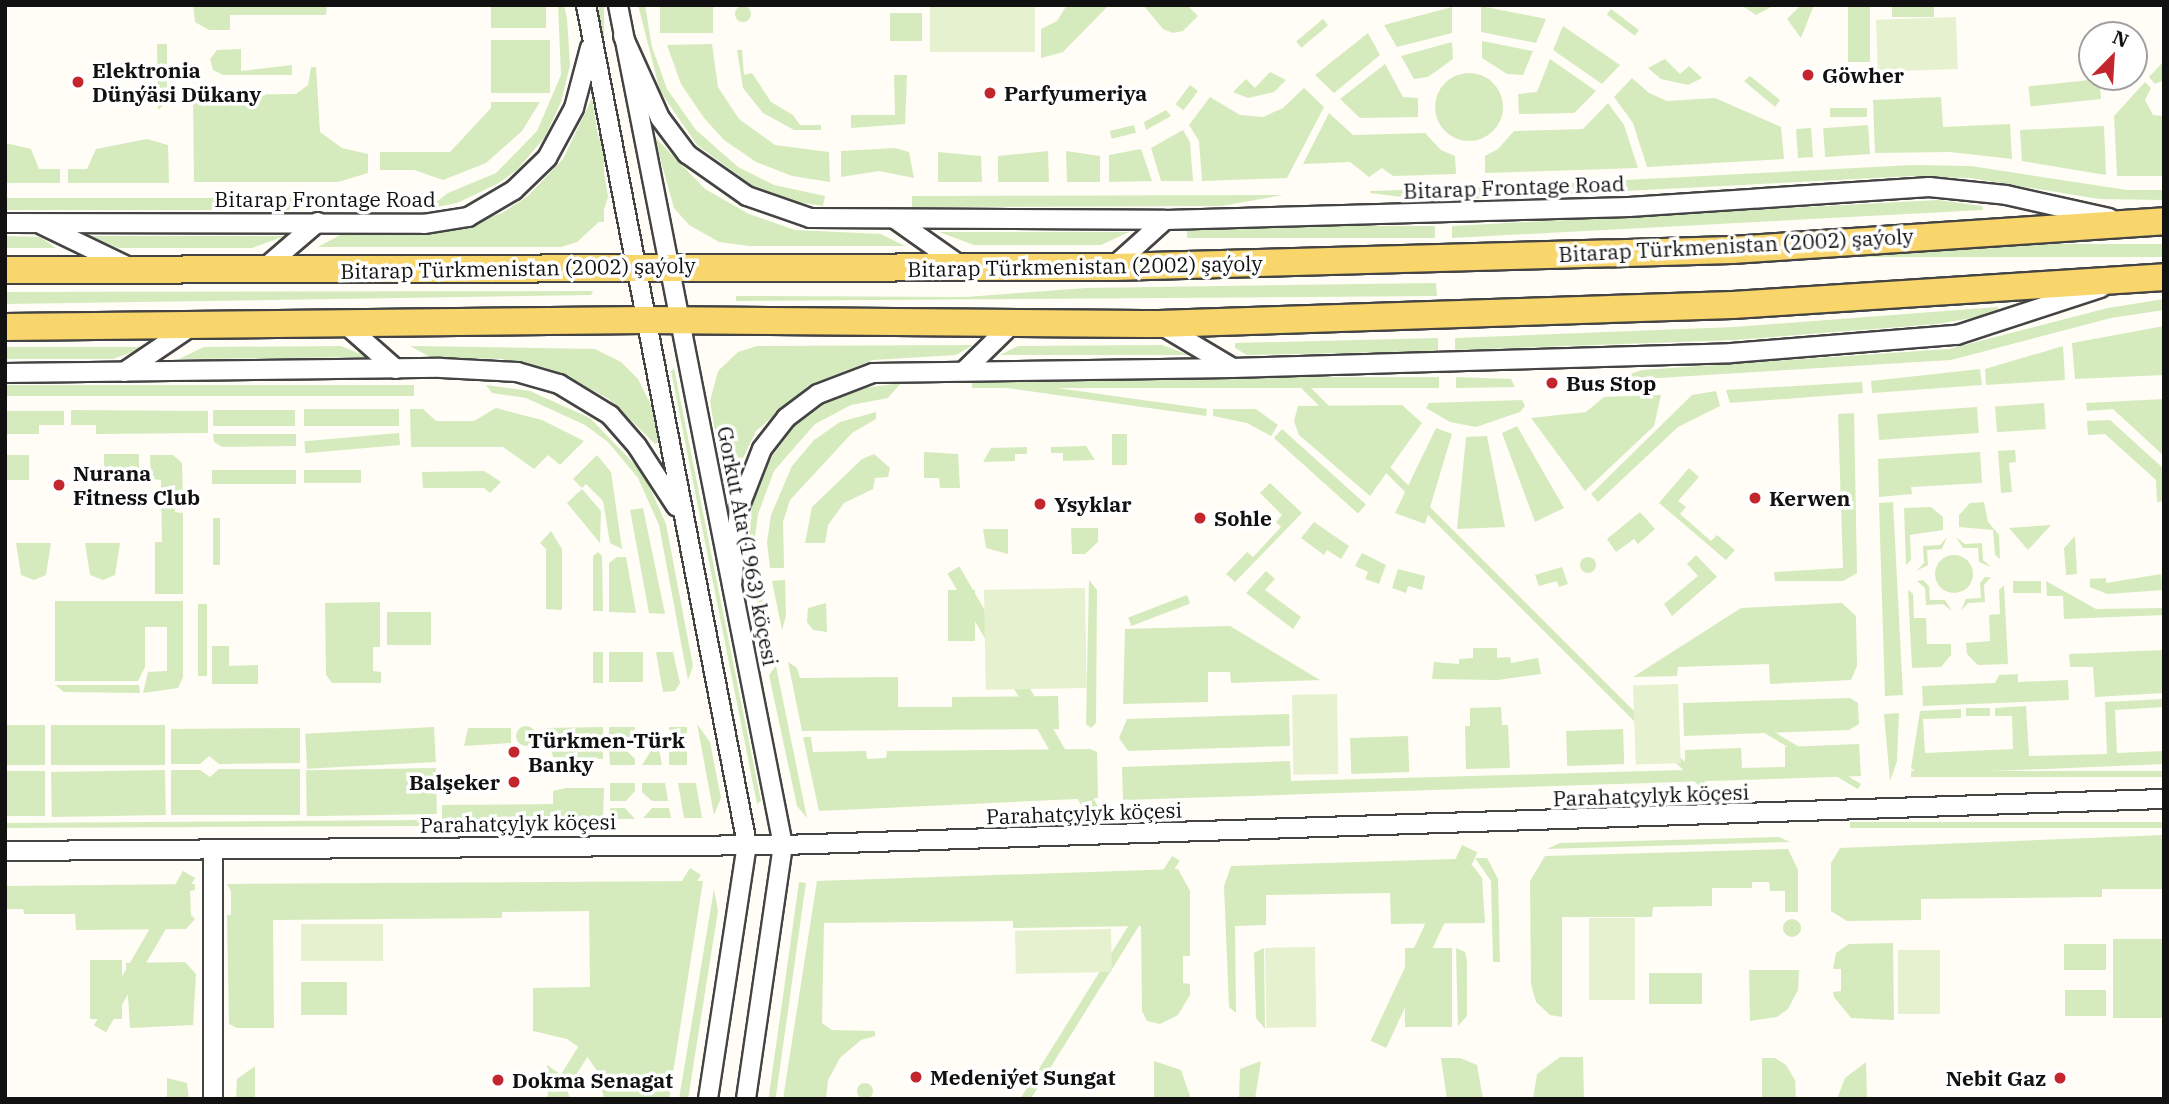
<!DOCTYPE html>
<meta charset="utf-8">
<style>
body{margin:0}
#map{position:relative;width:2169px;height:1104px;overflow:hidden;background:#fffdf5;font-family:"IBM Plex Serif",serif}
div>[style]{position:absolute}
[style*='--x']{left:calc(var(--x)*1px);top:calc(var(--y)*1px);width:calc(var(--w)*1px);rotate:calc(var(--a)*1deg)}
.green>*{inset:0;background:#d5ebbd;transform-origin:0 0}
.round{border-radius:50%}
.pitch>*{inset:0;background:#e6f2cf;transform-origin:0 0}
.roads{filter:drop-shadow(2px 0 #444) drop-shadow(-2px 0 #444) drop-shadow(0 2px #444) drop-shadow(0 -2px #444)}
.minor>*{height:18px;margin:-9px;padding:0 9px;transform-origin:9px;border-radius:9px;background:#fff}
.primary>*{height:26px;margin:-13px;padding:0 13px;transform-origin:13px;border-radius:13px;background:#f9d66b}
.dots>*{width:19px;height:19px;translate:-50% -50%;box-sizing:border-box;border:4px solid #fff;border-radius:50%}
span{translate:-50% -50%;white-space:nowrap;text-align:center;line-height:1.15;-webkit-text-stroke:7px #fff;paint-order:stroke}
.poi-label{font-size:21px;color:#111;font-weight:700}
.left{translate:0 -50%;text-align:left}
.right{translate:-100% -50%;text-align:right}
.street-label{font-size:21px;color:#111}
.frame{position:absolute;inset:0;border:7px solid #111;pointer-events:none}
.north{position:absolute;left:2078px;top:21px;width:70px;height:70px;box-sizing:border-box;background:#fff;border:2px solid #a0a0a0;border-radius:50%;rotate:24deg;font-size:19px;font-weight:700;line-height:28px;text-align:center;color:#111}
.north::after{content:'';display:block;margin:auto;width:24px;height:32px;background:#c4262e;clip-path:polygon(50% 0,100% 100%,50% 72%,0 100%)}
</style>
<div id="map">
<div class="green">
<i style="clip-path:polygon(193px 5px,327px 5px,326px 15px,230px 15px,230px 30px,209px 30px,195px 22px)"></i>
<i style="left:491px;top:5px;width:55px;height:23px"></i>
<i style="clip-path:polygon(558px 5px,564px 5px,567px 18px,570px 65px,561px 102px,545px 137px,517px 170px,497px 184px,457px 203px,427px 209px,448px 193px,496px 173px,537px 131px,561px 75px)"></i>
<i style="left:599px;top:5px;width:5px;height:217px"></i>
<i style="clip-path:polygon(638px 5px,645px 5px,652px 47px,667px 89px,696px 130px,738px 167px,774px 185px,825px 196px,823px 206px,786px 200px,756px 188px,697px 145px,660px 91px)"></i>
<i style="left:660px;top:5px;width:53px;height:28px"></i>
<i style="clip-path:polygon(1067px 5px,1109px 5px,1063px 52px,1041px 58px,1041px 29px,1057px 21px)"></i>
<i style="clip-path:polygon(1143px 5px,1187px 5px,1198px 16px,1183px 31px,1173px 33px,1163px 29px)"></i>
<i style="clip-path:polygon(1741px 5px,1775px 5px,1756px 15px)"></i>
<i style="clip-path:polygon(1801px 5px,1814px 5px,1801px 38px,1787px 19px)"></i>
<i style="left:1848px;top:5px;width:22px;height:57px"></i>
<i style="left:1892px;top:5px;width:42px;height:12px"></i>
<i class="round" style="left:735px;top:6px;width:16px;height:16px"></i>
<i style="clip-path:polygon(1481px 6px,1546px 19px,1536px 43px,1481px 32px)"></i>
<i style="clip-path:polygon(1452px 7px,1452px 33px,1397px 47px,1384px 25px)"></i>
<i style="left:1611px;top:9px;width:35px;height:7px;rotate:37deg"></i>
<i style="left:890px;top:13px;width:32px;height:28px"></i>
<i style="left:1323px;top:19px;width:8px;height:35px;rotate:50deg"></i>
<i style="clip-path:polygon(1563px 26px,1620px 65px,1602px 84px,1553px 50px)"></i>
<i style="clip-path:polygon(1368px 33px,1380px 55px,1334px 93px,1315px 75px)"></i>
<i style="left:491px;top:40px;width:59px;height:53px"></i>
<i style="clip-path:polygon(1482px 41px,1533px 51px,1523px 75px,1507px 74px,1482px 58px)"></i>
<i style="clip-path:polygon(1452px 42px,1453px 59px,1428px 77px,1414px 79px,1401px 56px)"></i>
<i style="clip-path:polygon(157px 44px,167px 44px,167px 102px,158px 110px)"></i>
<i style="clip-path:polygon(712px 44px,718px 87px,739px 119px,775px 145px,829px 152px,830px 182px,792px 176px,756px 162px,724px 140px,704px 118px,681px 84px,667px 45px)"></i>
<i style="clip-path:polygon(241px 49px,241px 71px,292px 65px,292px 75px,223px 75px,213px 70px,210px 59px,217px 50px)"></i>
<i style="clip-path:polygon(737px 50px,742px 50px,744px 75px,752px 73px,771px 102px,793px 115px,800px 125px,821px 125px,821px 130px,794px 130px,763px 113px,743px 88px)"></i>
<i style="clip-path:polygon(2164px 50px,2164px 80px,2155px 84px,2149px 77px,2163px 62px)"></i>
<i style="clip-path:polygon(1550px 59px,1596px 91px,1574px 113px,1519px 114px,1518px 94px,1537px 92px)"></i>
<i style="clip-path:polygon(1665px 59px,1680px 74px,1689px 66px,1702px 78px,1688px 85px,1661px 79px,1648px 68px)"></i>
<i style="clip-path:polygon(1385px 64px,1403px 97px,1418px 98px,1418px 117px,1360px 118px,1340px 99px)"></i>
<i style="clip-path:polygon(311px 67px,316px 67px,320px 132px,342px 148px,368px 154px,368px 173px,338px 182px,194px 182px,193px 95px,296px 94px,308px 85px)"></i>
<i style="clip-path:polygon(1270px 72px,1286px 80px,1274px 92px,1248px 98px,1233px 92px,1246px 79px,1255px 88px)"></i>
<i class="round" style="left:1435px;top:73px;width:68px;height:68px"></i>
<i style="clip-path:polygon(894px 75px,907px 75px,905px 124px,851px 128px,851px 115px,895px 115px)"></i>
<i style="clip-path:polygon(1750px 76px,1780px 100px,1775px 107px,1744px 81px)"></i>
<i style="clip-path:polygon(1632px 78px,1649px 93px,1667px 101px,1715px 98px,1781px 127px,1784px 159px,1647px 167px,1633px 123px,1614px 97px)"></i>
<i style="left:2099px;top:79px;width:20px;height:71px;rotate:84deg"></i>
<i style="clip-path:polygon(2145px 82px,2151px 88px,2145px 100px,2153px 115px,2164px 116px,2164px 176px,2117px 176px,2114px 116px)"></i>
<i style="left:1190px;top:85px;width:10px;height:24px;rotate:37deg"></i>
<i style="clip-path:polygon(1304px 88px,1324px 107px,1287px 178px,1202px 181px,1199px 141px,1189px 125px,1210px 97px,1240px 115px,1263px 117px,1283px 108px)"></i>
<i style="clip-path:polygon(1941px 97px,1943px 127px,2010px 124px,2012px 159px,1950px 152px,1875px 153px,1873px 100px)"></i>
<i style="clip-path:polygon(592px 98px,608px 197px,601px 220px,577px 242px,561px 247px,318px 247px,340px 235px,445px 232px,502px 213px,528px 196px,563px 159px)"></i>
<i style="clip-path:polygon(491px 102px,540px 102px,522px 131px,486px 163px,443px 180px,414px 170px,380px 170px,380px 152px,450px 152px,491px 108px)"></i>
<i style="clip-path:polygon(1608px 103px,1624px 125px,1638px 168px,1485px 173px,1485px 156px,1498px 149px,1514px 131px,1583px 129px)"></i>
<i style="left:1867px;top:108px;width:9px;height:37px;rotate:90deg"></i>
<i style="clip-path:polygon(1166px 110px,1171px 116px,1146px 130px,1144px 122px)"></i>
<i style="clip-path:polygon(1329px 113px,1353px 135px,1425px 133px,1441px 150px,1455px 156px,1456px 174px,1393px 176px,1382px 168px,1369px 177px,1350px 162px,1303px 164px)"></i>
<i style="left:1134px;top:125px;width:8px;height:25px;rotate:76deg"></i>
<i style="left:1868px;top:125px;width:29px;height:45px;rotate:86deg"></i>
<i style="clip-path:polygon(2104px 126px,2106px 175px,2022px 161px,2020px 130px)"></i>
<i style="left:1811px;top:128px;width:29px;height:15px;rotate:86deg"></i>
<i style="clip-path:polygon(1183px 130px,1190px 142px,1193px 181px,1161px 181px,1151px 148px)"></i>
<i style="clip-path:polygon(654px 136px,705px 189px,749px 214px,795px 230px,881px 234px,905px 246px,749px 246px,719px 242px,689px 225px,674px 208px)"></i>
<i style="clip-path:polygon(147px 139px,168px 145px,169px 183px,68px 183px,68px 169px,87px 169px,96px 149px)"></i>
<i style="clip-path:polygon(5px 143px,31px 149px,39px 169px,60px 169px,60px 183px,5px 183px)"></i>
<i style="clip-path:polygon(895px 148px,909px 152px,914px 178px,879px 171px,841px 177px,841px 151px)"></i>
<i style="clip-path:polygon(1141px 149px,1152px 181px,1109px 182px,1109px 155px)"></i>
<i style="clip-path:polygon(1048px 151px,1049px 182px,998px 182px,998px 156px)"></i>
<i style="clip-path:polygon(1066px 151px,1100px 156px,1100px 182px,1067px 182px)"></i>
<i style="clip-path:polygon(938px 152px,981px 156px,982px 182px,938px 182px)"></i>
<i style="clip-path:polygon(1913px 165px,1971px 166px,2127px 190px,2164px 190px,2164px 200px,2099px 199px,1970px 178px,1913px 176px,1451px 200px,1451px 189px)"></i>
<i style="clip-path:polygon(1434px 189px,1434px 201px,1370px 193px,1370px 191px)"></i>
<i style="clip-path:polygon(1283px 195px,1222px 206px,912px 207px,912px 196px)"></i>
<i style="left:5px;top:198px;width:346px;height:12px"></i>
<i style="clip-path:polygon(1938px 200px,1982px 206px,1983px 210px,1452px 238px,1452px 226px)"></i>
<i style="left:1435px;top:226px;width:12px;height:248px;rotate:90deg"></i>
<i style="clip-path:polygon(939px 232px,1129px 232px,1101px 245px,974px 245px)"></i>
<i style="clip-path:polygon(5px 236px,40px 237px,56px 248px,5px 248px)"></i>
<i style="clip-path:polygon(91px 236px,285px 236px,252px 248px,118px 248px)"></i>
<i style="left:2164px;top:244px;width:13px;height:711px;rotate:90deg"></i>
<i style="clip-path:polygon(1436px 283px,1437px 296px,736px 301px,736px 296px,966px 297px,1086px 288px)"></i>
<i style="clip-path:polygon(593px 291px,591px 295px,5px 304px,5px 292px)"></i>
<i style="clip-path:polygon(2164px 299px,2164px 310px,2111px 318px,1951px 360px,1609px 381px,1642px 370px,1949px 349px,2108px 308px)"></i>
<i style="clip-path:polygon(1998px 307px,1998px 311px,1982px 316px,1938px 324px,1734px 340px,1455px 350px,1455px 338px,1734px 327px)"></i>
<i style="clip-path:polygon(2164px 326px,2164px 375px,2075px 379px,2072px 343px)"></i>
<i style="clip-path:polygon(1438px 338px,1438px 351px,1247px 355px,1235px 348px,1235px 343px)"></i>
<i style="clip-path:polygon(973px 345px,956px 355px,873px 360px,809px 385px,756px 431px,729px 487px,724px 486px,710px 401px,718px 371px,738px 352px,757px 346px)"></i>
<i style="clip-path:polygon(1162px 345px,1189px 355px,1000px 355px,1018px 346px)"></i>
<i style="clip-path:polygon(341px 346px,368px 357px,179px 359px,204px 347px)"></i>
<i style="clip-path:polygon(410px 346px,595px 349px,621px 362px,638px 379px,651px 405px,659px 442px,655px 444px,609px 399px,561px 373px,502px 359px,430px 357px)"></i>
<i style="clip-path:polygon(2063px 346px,2065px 380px,1986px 385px,1985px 369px)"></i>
<i style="clip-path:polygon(5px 347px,147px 347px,113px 359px,5px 359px)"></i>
<i style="clip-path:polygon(674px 368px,761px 801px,757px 804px,671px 371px)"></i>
<i style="clip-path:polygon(1980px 369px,1982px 385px,1872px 393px,1871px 381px)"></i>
<i style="left:1439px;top:377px;width:11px;height:467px;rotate:90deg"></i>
<i style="clip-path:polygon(1456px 377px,1511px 379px,1515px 387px,1456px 388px)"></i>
<i style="clip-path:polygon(1862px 382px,1863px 393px,1730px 403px,1726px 390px)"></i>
<i style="clip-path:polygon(901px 383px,888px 398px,851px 405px,815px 424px,774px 471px,758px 514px,754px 544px,770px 637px,761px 626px,748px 547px,753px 496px,764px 467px,795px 426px,825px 404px,857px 389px)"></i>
<i style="left:414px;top:385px;width:11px;height:409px;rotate:90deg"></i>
<i style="clip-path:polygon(486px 385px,530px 391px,590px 418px,644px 474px,666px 524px,693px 666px,688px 680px,659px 525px,638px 478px,608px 442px,585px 425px,526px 398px,492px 393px)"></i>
<i style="clip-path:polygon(1716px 391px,1720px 406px,1678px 427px,1598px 502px,1591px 494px,1692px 395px)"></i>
<i style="clip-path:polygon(1661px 395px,1654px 426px,1585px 491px,1531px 418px,1586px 412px,1604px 397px)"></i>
<i style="clip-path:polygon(2164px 399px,2164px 456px,2113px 409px,2087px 411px,2086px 403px)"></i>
<i style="clip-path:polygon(1522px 400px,1525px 406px,1520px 412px,1476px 427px,1450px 422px,1426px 408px,1429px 403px)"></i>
<i style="left:2044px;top:403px;width:26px;height:49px;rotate:86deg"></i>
<i style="clip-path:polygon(1402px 405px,1422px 423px,1370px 496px,1299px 435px,1294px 421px,1298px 406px)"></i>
<i style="left:1977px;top:407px;width:26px;height:100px;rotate:86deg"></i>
<i style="clip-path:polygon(496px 408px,542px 420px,584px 441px,560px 465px,548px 455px,534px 469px,503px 447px,411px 447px,410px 409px,423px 409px,436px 421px,474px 421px)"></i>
<i style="left:399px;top:409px;width:17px;height:95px;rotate:90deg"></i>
<i style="left:1207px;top:409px;width:7px;height:232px;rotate:98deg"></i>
<i style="clip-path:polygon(1213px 409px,1256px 409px,1278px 425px,1271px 436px,1247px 423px,1213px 416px)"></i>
<i style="clip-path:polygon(71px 410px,208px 411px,208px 433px,96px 434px,96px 425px,71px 425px)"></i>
<i style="left:295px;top:410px;width:16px;height:82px;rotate:90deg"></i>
<i style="clip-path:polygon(5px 411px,64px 411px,64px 425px,39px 425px,39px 434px,5px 434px)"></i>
<i style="clip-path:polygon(876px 412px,876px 419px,852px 433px,790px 500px,783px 522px,784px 568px,770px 568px,767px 542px,771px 515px,792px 466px,814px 440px,840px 422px)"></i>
<i style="clip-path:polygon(1854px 413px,1857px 573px,1843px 581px,1775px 581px,1774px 572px,1843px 568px,1838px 414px)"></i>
<i style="clip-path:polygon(2110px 420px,2164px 469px,2164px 501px,2157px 502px,2156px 480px,2105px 434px,2088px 435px,2087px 421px)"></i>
<i style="clip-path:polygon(1517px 426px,1564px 508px,1535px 522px,1502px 433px)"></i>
<i style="clip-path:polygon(1436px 428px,1452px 434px,1425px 524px,1395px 513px)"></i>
<i style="left:1282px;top:429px;width:113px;height:12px;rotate:42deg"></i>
<i style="left:399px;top:433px;width:12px;height:95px;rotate:85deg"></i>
<i style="clip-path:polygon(213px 434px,296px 434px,296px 446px,222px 447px,214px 442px)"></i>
<i style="left:1112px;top:434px;width:15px;height:31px"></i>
<i style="clip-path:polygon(1487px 436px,1505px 527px,1457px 529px,1466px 437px)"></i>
<i style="clip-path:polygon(1086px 446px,1095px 460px,1063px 461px,1063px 453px,1051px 453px,1051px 447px)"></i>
<i style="clip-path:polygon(991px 448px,1027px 447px,1027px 454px,1015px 454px,1015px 461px,983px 462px)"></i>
<i style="clip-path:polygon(2015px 450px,2016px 462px,2009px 463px,2012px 492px,2001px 493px,1998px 451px)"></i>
<i style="clip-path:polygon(924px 452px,958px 454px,960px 488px,940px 488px,939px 478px,924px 478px)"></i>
<i style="clip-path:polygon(1980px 452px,1982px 483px,1911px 487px,1912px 494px,1879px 497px,1878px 459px)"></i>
<i style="left:139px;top:454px;width:26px;height:35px;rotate:90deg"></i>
<i style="clip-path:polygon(874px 454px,890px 468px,888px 477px,875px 478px,873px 489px,844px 503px,828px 525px,825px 543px,805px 543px,812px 507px,862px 459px)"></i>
<i style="left:5px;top:455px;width:24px;height:25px"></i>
<i style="clip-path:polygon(150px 455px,173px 455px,182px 463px,183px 504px,175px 505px,175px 512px,183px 513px,183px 594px,155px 594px,155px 542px,162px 542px,161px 480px,151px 479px)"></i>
<i style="clip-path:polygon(597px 455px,611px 472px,622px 549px,610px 543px,603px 501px,586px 484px,582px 488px,573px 479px)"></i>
<i style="clip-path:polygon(1689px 468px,1699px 477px,1678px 501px,1686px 507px,1680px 514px,1711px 541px,1717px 535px,1735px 550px,1726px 560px,1659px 503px)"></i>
<i style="left:296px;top:470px;width:14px;height:84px;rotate:90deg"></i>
<i style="left:304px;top:470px;width:57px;height:13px"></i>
<i style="clip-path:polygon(484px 471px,501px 482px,490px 493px,484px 488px,423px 488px,422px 472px)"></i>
<i style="clip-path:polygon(1270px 483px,1302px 513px,1235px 582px,1226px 574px,1247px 552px,1253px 557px,1281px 527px,1276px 522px,1282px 515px,1260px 493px)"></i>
<i style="clip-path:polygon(582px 489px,601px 511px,600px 543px,567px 503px)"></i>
<i style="clip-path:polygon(1893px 502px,1903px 695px,1885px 696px,1879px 503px)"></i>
<i style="clip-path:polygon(1984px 502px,1988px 522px,1999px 535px,2000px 559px,1995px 555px,1993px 530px,1959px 527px,1959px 515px,1970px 503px)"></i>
<i style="clip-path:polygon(1931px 507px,1943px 517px,1943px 530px,1910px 535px,1911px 560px,1906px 565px,1904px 508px)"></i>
<i style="clip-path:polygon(643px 508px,665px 614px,649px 613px,630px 510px)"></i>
<i style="clip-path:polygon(1640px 512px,1655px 529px,1638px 544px,1634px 539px,1616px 552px,1607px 539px)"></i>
<i style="left:213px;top:518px;width:7px;height:47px"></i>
<i style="clip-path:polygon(1314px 522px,1349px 546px,1341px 559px,1327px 550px,1324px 555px,1301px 538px)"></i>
<i style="clip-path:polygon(2051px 525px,2028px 550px,2009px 528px)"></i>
<i style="clip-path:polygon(1071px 528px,1098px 528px,1098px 542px,1085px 554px,1072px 554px)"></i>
<i style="clip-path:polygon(983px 529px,1008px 529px,1008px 554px,986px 548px)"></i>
<i style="clip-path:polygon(551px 531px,562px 549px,562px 610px,546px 609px,546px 549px,540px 543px)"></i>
<i style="clip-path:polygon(2075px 536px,2077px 574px,2066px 575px,2064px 548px)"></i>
<i style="clip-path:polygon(1947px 537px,1942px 549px,1927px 550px,1928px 565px,1916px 571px,1924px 563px,1923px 546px,1940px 545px)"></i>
<i style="clip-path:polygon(1956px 537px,1965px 544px,1982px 543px,1983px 560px,1991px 567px,1979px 562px,1978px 548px,1963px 548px)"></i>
<i style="clip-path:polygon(16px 543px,51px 543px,46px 575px,34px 580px,21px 575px)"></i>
<i style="clip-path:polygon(85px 543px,120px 543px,115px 575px,103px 580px,90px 575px)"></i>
<i style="clip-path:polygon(598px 552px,602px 556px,603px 611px,593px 611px,593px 556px)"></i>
<i style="clip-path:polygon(1362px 553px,1386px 565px,1379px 584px,1365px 579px,1368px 572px,1355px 566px)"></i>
<i class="round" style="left:1935px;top:555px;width:38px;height:38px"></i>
<i style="clip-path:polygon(1696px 555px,1717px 577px,1672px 616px,1664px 604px,1698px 576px,1687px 564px)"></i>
<i class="round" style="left:1580px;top:557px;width:16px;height:16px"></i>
<i style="clip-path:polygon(617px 557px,626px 557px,636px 613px,609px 612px,609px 563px)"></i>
<i style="clip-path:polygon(1562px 567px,1568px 584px,1559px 587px,1557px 581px,1539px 586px,1535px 575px)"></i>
<i style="clip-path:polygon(1398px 569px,1425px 576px,1422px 590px,1408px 586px,1406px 593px,1392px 588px)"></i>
<i style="clip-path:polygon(1266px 571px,1275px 579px,1265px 590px,1301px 617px,1293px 629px,1246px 593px)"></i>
<i style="clip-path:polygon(2161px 574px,2164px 590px,2107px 594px,2090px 587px,2090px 579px,2106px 578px,2106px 583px)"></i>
<i style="clip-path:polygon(1985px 577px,1991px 577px,1984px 585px,1985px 602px,1968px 603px,1961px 611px,1966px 599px,1981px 598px,1980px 583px)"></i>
<i style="clip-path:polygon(785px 580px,786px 616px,782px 630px,772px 581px)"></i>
<i style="clip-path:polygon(1089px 580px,1097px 590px,1096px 723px,1091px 728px,1086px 724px)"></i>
<i style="clip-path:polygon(1923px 580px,1929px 586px,1930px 600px,1945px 600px,1952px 611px,1943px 604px,1926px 605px,1925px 588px,1917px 581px)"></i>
<i style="left:2041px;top:581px;width:12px;height:28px;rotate:90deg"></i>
<i style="clip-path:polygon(2046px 581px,2096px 609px,2164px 608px,2164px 615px,2064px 619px,2063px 596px,2047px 596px)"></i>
<i style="clip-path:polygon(2004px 585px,2008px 664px,1978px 665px,1967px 654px,1966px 643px,1990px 641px,1989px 615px,2000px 614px,1999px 590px)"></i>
<i style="left:948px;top:590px;width:27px;height:51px"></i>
<i style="clip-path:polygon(1908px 590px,1913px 594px,1914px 618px,1926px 618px,1927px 644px,1951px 644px,1951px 655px,1941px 667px,1912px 668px)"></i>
<i style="left:1187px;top:595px;width:9px;height:63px;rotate:69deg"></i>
<i style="clip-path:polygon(55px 601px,183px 601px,183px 677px,178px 688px,143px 693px,148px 672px,167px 671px,167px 627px,145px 627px,145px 667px,138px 681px,55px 681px)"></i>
<i style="clip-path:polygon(380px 602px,380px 647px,373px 647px,373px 671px,381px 672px,381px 683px,332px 683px,326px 675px,325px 603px)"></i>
<i style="clip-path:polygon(826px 603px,827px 632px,813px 630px,807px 622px,808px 608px)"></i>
<i style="clip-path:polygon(1842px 603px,1856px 616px,1857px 666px,1851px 680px,1770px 684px,1769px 664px,1678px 667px,1677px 676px,1633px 677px,1741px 608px)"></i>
<i style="left:207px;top:604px;width:72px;height:9px;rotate:90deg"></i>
<i style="left:431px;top:612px;width:33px;height:44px;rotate:90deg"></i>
<i style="clip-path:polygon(1230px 626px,1320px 680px,1231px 683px,1230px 672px,1208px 672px,1208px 702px,1123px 704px,1125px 629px)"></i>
<i style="clip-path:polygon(212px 646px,229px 646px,229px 666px,258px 665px,258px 684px,212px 684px)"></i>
<i style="clip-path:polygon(1473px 648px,1497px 648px,1497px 658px,1510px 657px,1511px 663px,1538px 658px,1541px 674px,1498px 680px,1432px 679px,1434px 662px,1459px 664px,1459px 659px,1473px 658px)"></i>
<i style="clip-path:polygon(2164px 650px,2164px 693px,2095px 697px,2093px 667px,2070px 667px,2069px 654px)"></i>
<i style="left:593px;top:652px;width:10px;height:31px"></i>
<i style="left:609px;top:652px;width:34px;height:30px"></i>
<i style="clip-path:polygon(656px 652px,673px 652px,680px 683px,675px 691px,663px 692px)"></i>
<i style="clip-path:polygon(788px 662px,797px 668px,800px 678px,898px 677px,898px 707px,952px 707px,952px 697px,1058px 696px,1059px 729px,802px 731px)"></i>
<i style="clip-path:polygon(776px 666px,807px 818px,797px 806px,769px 675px)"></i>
<i style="clip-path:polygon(2018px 674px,2018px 682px,2068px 680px,2069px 700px,1923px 706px,1922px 686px,1995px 683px,1999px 675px)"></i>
<i style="clip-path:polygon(55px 685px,139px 685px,140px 693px,64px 692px)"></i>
<i style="clip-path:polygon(1850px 698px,1858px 703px,1859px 724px,1849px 730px,1684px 736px,1683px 703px)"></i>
<i style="clip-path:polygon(2164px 699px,2164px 707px,2115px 710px,2117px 753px,2164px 751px,2164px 764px,1919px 774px,1911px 768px,1920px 711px,1961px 709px,1961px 718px,1923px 719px,1925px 753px,2013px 749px,2012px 716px,1995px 716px,1995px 708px,2026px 706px,2029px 756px,2107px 754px,2105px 702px)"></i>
<i style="clip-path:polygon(1501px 707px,1502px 725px,1508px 725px,1510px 768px,1466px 769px,1465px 726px,1470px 726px,1470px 708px)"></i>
<i style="left:1990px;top:708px;width:8px;height:24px;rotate:90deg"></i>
<i style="clip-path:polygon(1899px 713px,1897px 761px,1890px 781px,1884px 714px)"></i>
<i style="clip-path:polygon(1289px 714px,1290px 746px,1128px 751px,1119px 738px,1127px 719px)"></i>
<i style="clip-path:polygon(697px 724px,710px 742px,721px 798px,714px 815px)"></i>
<i style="left:5px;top:725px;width:40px;height:40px"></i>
<i style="left:51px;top:725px;width:114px;height:40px"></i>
<i class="round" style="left:516px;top:726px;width:20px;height:20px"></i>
<i style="left:434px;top:727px;width:35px;height:129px;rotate:87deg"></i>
<i style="clip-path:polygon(603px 727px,603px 759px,553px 757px,547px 728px)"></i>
<i style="clip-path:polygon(609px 727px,635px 727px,634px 732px,625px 742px,609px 742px)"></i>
<i style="left:669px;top:727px;width:18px;height:38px"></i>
<i style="clip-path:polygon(300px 728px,300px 763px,219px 764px,209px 756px,200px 764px,171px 764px,171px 729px)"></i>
<i style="clip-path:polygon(468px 728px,511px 728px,511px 743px,464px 746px)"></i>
<i style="left:1623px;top:729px;width:35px;height:57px;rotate:88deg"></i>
<i style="left:1408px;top:736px;width:36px;height:58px;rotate:88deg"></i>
<i style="clip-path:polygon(803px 737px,811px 737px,813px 752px,866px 751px,867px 759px,886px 758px,887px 751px,1090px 749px,1097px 752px,1098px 798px,819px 811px)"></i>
<i style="clip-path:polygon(1859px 744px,1861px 776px,1123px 800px,1122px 767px,1290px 761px,1291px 781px,1685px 770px,1685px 750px,1741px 748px,1742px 768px,1785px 767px,1785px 747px)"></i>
<i style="clip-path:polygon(609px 749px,625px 749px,635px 759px,635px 765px,610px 765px)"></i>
<i style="clip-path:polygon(652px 749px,659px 749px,662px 765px,642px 765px)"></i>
<i style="left:436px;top:768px;width:46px;height:130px;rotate:89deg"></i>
<i style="clip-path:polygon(219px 769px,300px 769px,300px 815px,171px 815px,171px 770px,200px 770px,210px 777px)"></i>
<i style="left:165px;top:770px;width:45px;height:114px;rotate:89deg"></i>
<i style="left:5px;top:771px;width:40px;height:45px"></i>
<i style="left:2164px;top:771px;width:6px;height:253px;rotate:90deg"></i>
<i style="clip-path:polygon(610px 783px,635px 783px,635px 791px,626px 801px,610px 801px)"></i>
<i style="clip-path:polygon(642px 783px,665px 783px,668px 801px,652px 801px,642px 792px)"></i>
<i style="clip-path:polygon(678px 783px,696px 783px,702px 818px,684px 818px)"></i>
<i style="left:1861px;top:784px;width:6px;height:130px;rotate:121deg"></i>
<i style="clip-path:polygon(566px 788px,604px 788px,603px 819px,442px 820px,442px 805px,553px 804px,553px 791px)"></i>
<i style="left:1712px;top:789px;width:7px;height:591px;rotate:135deg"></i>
<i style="clip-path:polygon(610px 808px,625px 808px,635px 819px,610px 819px)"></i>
<i style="clip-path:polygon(652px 808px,669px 808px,671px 818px,643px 818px)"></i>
<i style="left:1099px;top:808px;width:14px;height:279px;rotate:150deg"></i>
<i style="clip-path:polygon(428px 820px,428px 826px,5px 828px,5px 823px)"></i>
<i style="left:2164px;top:822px;width:6px;height:314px;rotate:90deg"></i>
<i style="clip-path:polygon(2164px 835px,2164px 889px,2102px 889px,2102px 897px,1921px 899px,1921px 920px,1847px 921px,1831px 911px,1831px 863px,1840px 848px)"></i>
<i style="clip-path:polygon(1779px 837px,1790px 842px,1547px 849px,1560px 843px)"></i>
<i style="left:1462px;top:845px;width:17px;height:216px;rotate:25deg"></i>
<i style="clip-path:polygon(1788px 849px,1798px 870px,1798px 912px,1785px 912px,1785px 891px,1770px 891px,1769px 882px,1752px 882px,1752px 888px,1712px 888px,1712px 906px,1653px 907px,1652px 917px,1562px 917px,1562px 1017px,1550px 1015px,1536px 1002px,1531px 984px,1530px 881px,1545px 856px)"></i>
<i style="left:1172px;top:856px;width:9px;height:356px;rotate:32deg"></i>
<i style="clip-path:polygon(1475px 858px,1487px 858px,1498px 879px,1500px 962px,1493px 962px,1491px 881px)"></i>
<i style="clip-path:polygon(1456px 859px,1473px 866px,1482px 878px,1485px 923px,1391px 924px,1390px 893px,1266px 895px,1266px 925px,1235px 926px,1236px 1013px,1229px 1007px,1224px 886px,1231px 866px)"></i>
<i style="left:690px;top:868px;width:13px;height:454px;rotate:32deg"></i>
<i style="clip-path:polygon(1178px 869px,1190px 891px,1190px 956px,1183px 956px,1183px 983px,1190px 984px,1190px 995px,1178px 1015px,1160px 1024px,1147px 1021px,1142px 1011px,1141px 926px,1013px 928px,1013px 921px,824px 923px,822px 1023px,832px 1030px,875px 1031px,875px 1036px,861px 1040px,840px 1058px,828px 1080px,826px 1099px,783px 1099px,817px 881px)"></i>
<i style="left:183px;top:871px;width:14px;height:178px;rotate:30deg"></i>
<i style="clip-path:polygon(703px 881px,669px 1099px,604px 1099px,599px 1074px,583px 1050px,567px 1039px,533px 1031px,533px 988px,590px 987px,589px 911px,502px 912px,502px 918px,273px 920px,274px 1028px,237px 1028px,229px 1024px,227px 915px,231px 915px,231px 891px,227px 884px)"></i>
<i style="left:799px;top:882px;width:7px;height:220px;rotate:8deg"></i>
<i style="clip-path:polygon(195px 884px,195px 890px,190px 891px,191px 915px,195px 919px,186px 929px,76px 930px,75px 914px,24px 914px,23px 909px,5px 909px,5px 886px)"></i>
<i style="clip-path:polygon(714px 889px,718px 911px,688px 1099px,679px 1099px)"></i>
<i class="round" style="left:1783px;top:919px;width:18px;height:18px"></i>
<i style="left:2113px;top:939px;width:51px;height:79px"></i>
<i style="clip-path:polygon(1893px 943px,1894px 1020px,1851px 1018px,1834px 997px,1833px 992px,1841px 991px,1841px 969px,1833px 969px,1836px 953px,1849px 944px)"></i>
<i style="left:2064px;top:944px;width:42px;height:26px"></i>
<i style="clip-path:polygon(1264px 948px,1265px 1029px,1256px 1018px,1254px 953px)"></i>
<i style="left:1405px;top:948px;width:47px;height:79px"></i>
<i style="clip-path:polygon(1456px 948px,1465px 952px,1467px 961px,1467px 1016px,1458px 1026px)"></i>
<i style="left:122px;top:960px;width:59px;height:32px;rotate:90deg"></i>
<i style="clip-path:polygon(185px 962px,196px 974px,193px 1025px,130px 1028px,126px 963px)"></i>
<i style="clip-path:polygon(1749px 970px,1799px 970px,1798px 990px,1788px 1009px,1777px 1017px,1750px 1021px)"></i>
<i style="left:1649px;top:973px;width:53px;height:31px"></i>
<i style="left:301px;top:982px;width:46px;height:33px"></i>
<i style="left:2065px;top:990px;width:41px;height:26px"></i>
<i style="clip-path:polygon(1560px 1057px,1583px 1057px,1584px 1099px,1533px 1099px,1537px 1074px)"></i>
<i style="clip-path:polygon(1441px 1058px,1460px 1058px,1477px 1065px,1483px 1099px,1447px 1099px)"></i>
<i style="clip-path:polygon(1762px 1058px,1775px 1058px,1786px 1065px,1795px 1080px,1796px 1099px,1762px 1099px)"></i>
<i style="clip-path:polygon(1154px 1061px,1181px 1070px,1191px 1099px,1154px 1099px)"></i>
<i style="clip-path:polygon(1261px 1061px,1255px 1099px,1239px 1099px,1240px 1069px)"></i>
<i style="clip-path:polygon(1866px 1062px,1867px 1099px,1837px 1099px,1845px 1078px)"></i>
<i style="clip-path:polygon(547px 1065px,563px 1076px,570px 1099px,548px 1099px)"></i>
<i style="clip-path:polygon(255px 1066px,255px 1099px,236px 1099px,237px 1079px)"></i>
<i style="clip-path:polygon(167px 1078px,187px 1083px,189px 1099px,167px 1099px)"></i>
<i class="round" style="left:857px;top:1083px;width:16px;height:16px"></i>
</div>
<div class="pitch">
<i style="left:930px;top:5px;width:105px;height:47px"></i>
<i style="left:1956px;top:17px;width:52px;height:80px;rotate:88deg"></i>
<i style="left:1085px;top:588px;width:100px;height:101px;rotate:89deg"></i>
<i style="left:1678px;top:684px;width:79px;height:45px;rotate:88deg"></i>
<i style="left:1337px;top:694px;width:80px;height:45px;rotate:89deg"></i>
<i style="left:1589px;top:918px;width:46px;height:82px"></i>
<i style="left:383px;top:924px;width:37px;height:82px;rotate:90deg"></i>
<i style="left:1111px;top:929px;width:43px;height:96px;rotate:89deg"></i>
<i style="left:1315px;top:947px;width:80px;height:50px;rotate:89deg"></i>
<i style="left:1898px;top:950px;width:42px;height:64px"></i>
</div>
<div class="roads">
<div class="minor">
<i style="--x:586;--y:5;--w:854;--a:79.14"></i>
<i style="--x:747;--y:844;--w:258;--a:98.7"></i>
<i style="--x:618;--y:5;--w:856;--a:78.89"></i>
<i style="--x:783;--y:845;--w:257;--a:98.3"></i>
<i style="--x:623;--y:36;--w:90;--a:65.7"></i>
<i style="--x:660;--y:118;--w:45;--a:53.1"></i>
<i style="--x:687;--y:154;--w:73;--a:35"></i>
<i style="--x:747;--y:196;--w:67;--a:19.2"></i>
<i style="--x:810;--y:218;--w:355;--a:0.3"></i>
<i style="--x:1165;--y:220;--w:464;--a:-1.6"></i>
<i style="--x:1629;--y:207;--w:301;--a:-3.8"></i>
<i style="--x:1929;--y:187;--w:77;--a:5.9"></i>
<i style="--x:2006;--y:195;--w:106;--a:12.6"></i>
<i style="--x:896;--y:220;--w:83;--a:35.2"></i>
<i style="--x:5;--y:223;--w:419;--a:0.1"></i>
<i style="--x:424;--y:224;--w:45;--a:-9"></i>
<i style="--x:468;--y:217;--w:53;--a:-30.4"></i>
<i style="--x:514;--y:190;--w:46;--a:-44.1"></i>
<i style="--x:547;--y:158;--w:57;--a:-61.6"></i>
<i style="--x:574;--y:108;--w:62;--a:-75.1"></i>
<i style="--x:42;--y:225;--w:94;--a:25.8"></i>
<i style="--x:1113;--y:267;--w:70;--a:-42.1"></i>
<i style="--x:261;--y:271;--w:75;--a:-40.7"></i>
<i style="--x:345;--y:324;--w:68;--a:41.4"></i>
<i style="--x:1159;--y:324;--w:84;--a:30.8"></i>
<i style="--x:964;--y:371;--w:69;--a:-44.4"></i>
<i style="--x:124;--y:372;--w:82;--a:-34.1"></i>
<i style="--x:5;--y:373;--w:436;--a:-0.7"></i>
<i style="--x:441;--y:368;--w:76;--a:3"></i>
<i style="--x:517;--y:372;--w:44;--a:15.9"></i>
<i style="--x:559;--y:384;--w:60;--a:31.3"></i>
<i style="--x:610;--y:415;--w:41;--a:48.9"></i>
<i style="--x:637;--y:446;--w:72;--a:57"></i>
<i style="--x:732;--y:585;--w:77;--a:-84.8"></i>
<i style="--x:739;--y:508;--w:63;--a:-68.7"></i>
<i style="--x:762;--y:449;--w:39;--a:-52"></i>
<i style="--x:786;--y:418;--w:40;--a:-37"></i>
<i style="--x:818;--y:394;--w:59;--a:-20.9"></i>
<i style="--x:873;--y:373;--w:359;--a:-0.8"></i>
<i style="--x:1232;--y:368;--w:499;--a:-1.7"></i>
<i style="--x:1731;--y:353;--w:227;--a:-4.6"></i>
<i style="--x:1957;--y:335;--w:151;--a:-18.1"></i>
<i style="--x:213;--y:850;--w:249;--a:90"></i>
<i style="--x:5;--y:851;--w:778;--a:-0.44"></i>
<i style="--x:783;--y:845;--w:1382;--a:-1.91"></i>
</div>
<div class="primary">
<i style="--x:5;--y:270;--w:1108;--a:-0.16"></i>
<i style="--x:1113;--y:267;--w:619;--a:-1.57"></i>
<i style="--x:1732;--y:250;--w:433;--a:-3.8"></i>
<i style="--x:5;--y:327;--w:640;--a:-0.63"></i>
<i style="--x:645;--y:320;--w:514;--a:0.45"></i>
<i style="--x:1159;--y:324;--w:574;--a:-1.9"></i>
<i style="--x:1733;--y:305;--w:432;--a:-3.7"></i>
</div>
</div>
<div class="dots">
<i style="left:1808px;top:75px;background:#c4262e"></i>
<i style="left:78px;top:82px;background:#c4262e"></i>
<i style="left:990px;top:93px;background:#c4262e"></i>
<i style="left:1552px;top:383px;background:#c4262e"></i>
<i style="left:59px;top:485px;background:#c4262e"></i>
<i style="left:1755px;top:498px;background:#c4262e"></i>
<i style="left:1040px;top:504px;background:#c4262e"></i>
<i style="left:1200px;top:518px;background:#c4262e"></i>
<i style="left:514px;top:752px;background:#c4262e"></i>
<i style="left:514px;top:782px;background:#c4262e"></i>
<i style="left:916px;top:1077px;background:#c4262e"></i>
<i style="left:2060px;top:1078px;background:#c4262e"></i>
<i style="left:498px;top:1080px;background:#c4262e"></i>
</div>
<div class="poi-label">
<span class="left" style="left:92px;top:82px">Elektronia<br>Dünýäsi Dükany</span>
<span class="left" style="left:1822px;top:75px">Göwher</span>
<span class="left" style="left:1004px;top:93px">Parfyumeriya</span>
<span class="left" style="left:1566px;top:383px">Bus Stop</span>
<span class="left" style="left:73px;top:485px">Nurana<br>Fitness Club</span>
<span class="left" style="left:1769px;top:498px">Kerwen</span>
<span class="left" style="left:1054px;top:504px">Ysyklar</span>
<span class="left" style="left:1214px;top:518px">Sohle</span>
<span class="left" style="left:528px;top:752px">Türkmen-Türk<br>Banky</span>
<span class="right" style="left:500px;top:782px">Balşeker</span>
<span class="left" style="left:930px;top:1077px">Medeniýet Sungat</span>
<span class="right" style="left:2046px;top:1078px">Nebit Gaz</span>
<span class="left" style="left:512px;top:1080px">Dokma Senagat</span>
</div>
<div class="street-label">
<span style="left:1514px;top:187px;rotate:-2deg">Bitarap Frontage Road</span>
<span style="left:325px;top:199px">Bitarap Frontage Road</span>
<span style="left:1736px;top:245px;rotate:-3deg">Bitarap Türkmenistan (2002) şaýoly</span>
<span style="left:1085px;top:266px;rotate:-1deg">Bitarap Türkmenistan (2002) şaýoly</span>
<span style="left:518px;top:268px;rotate:-1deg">Bitarap Türkmenistan (2002) şaýoly</span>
<span style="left:748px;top:546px;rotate:79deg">Gorkut Ata (1963) köçesi</span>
<span style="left:1651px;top:795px;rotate:-2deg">Parahatçylyk köçesi</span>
<span style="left:1084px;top:813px;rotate:-2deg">Parahatçylyk köçesi</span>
<span style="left:518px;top:823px;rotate:-1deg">Parahatçylyk köçesi</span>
</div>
<div class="frame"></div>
<div class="north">N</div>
</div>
